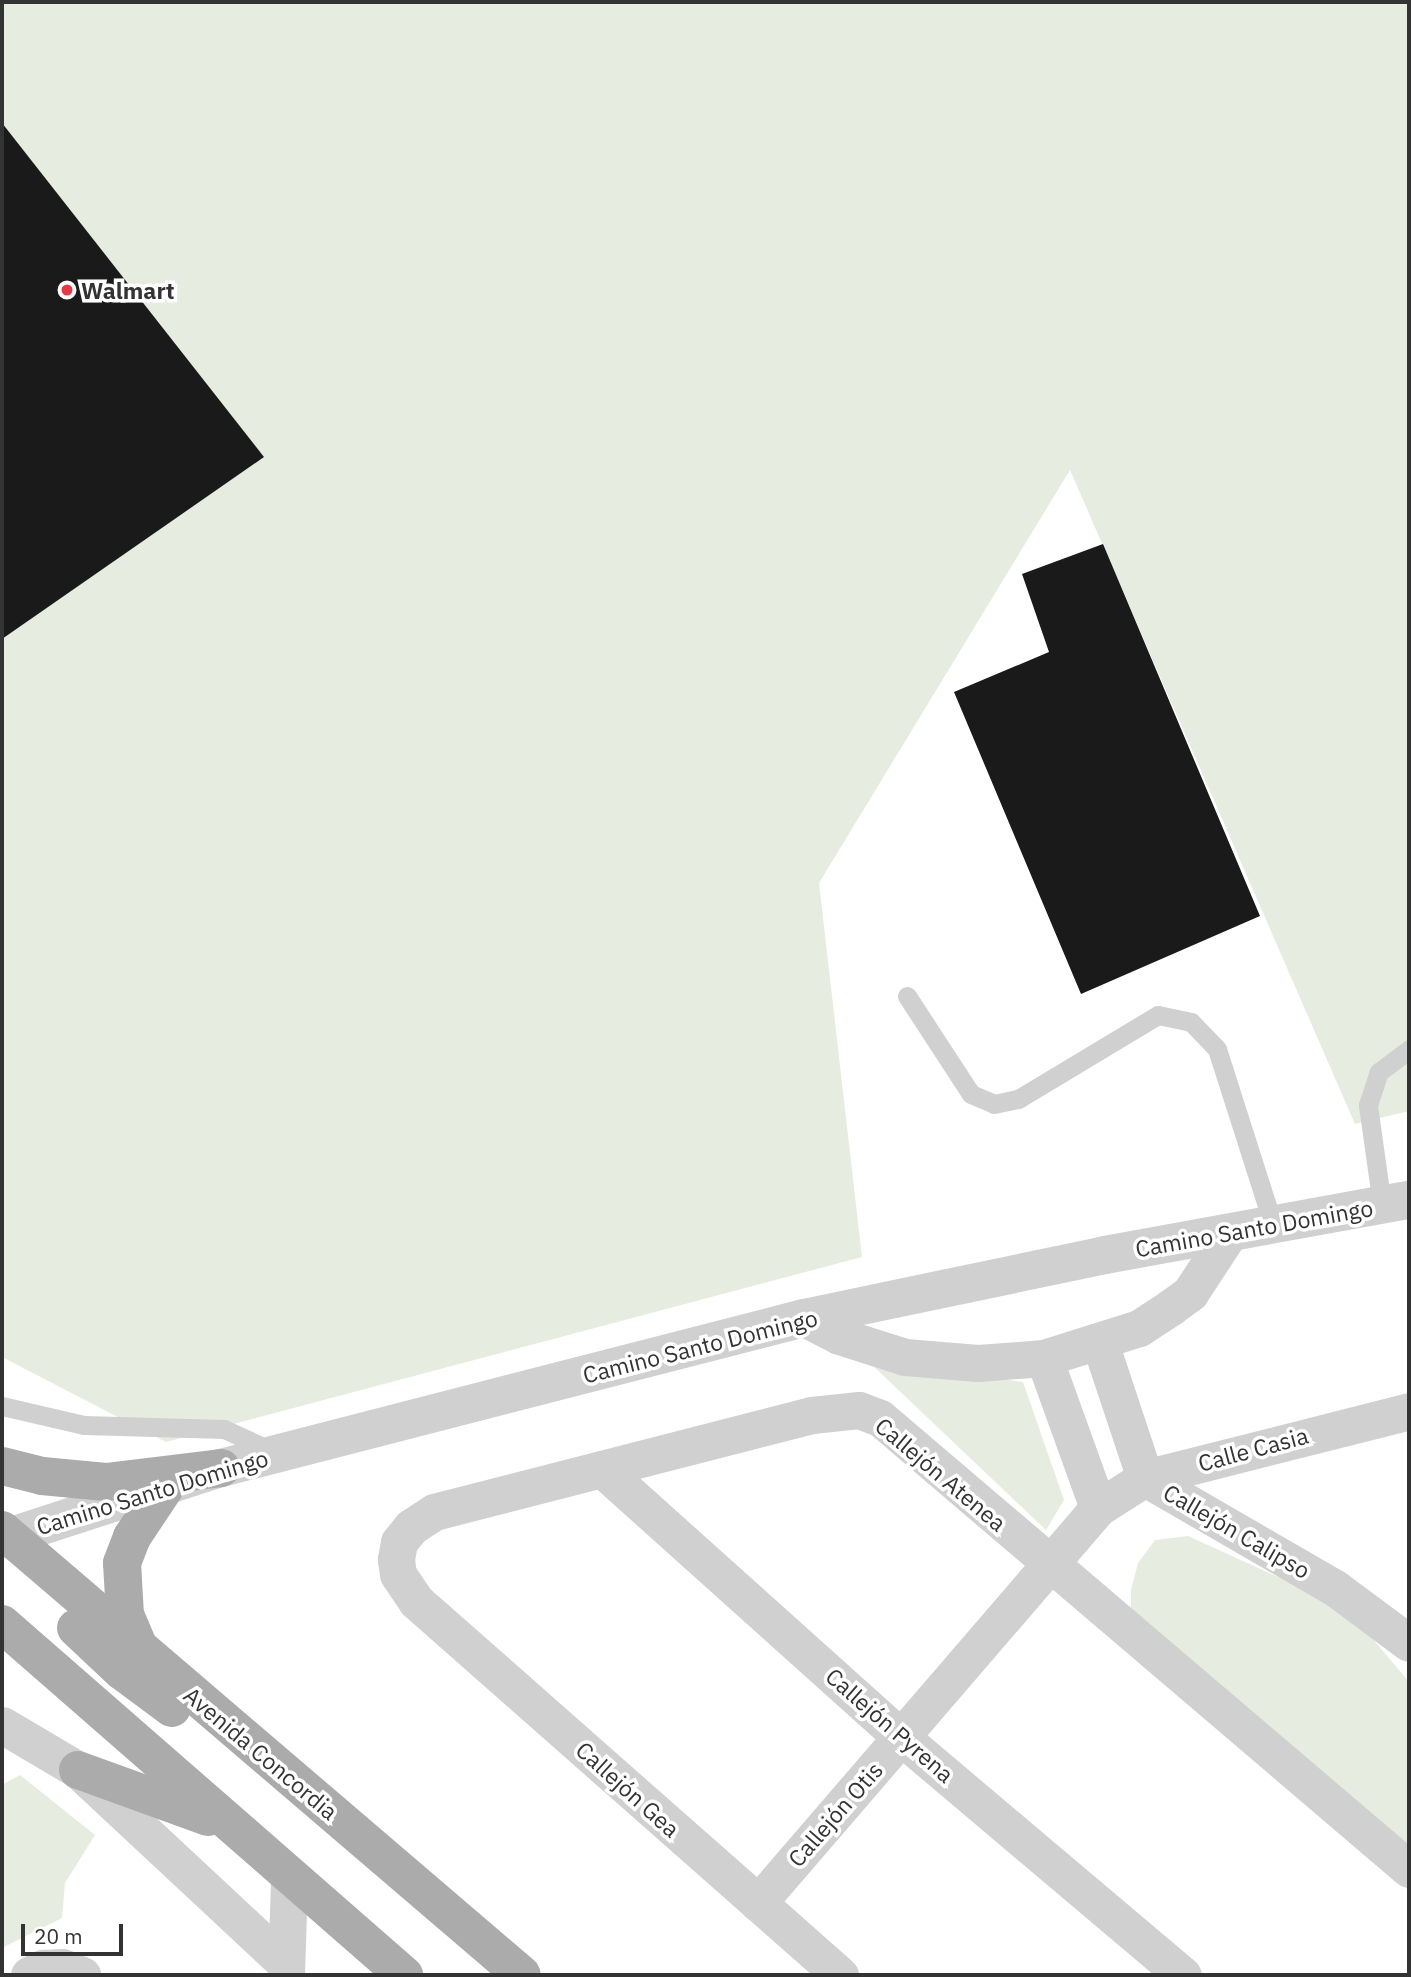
<!DOCTYPE html>
<meta charset="utf-8">
<style>
body{margin:0}
#map{position:relative;width:1411px;height:1977px;overflow:hidden;background:#fff;font-family:"IBM Plex Sans",sans-serif}
div>[style]{position:absolute}
[style*='--x']{left:calc(var(--x)*1px);top:calc(var(--y)*1px);width:calc(var(--w)*1px);rotate:calc(var(--a)*1deg)}
.green>*{inset:0;background:#e6ecdf}
.building>*{inset:0;background:#1a1a1a}
.service>*{height:19px;margin:-9.5px;padding:0 9.5px;transform-origin:9.5px;border-radius:9.5px;background:#d0d0d0}
.minor>*{height:37px;margin:-18.5px;padding:0 18.5px;transform-origin:18.5px;border-radius:18.5px;background:#d0d0d0}
.tertiary>*{height:38px;margin:-19px;padding:0 19px;transform-origin:19px;border-radius:19px;background:#d0d0d0}
.primary>*{height:38px;margin:-19px;padding:0 19px;transform-origin:19px;border-radius:19px;background:#ababab}
.dots>*{width:19px;height:19px;translate:-50% -50%;box-sizing:border-box;border:4px solid #fff;border-radius:50%}
span{translate:-50% -50%;white-space:nowrap;text-align:center;line-height:1.15;-webkit-text-stroke:7px #fff;paint-order:stroke}
.poi-label{font-size:23px;color:#333;font-weight:700}
.left{translate:0 -50%;text-align:left}
.street-label{font-size:23px;color:#333}
.frame{position:absolute;inset:0;border:4px solid #333;pointer-events:none}
.scale{position:absolute;left:21px;top:1924px;width:102px;height:32px;box-sizing:border-box;border:4px solid #333;border-top:0;padding-left:9px;font-size:21px;line-height:24px;white-space:nowrap;color:#333;-webkit-text-stroke:5px #fff;paint-order:stroke}
</style>
<div id="map">
<div class="green">
<i style="clip-path:polygon(2px 2px,1409px 2px,1409px 1111px,1355px 1124px,1070px 470px,819px 883px,862px 1257px,166px 1442px,2px 1357px)"></i>
<i style="clip-path:polygon(869px 1362px,1023px 1382px,1064px 1500px,1046px 1530px)"></i>
<i style="clip-path:polygon(1188px 1536px,1311px 1592px,1372px 1638px,1409px 1682px,1409px 1849px,1131px 1617px,1131px 1590px,1138px 1563px,1155px 1540px)"></i>
<i style="clip-path:polygon(20px 1775px,95px 1835px,65px 1883px,62px 1918px,2px 1948px,2px 1785px)"></i>
</div>
<div class="building">
<i style="clip-path:polygon(2px 123px,264px 457px,2px 639px)"></i>
<i style="clip-path:polygon(1103px 544px,1260px 916px,1081px 994px,954px 692px,1049px 652px,1022px 574px)"></i>
</div>
<div class="service">
<i style="--x:907;--y:996;--w:117;--a:56.9"></i>
<i style="--x:971;--y:1094;--w:25;--a:23"></i>
<i style="--x:994;--y:1104;--w:25;--a:-12"></i>
<i style="--x:1018;--y:1099;--w:163;--a:-31"></i>
<i style="--x:1158;--y:1015;--w:34;--a:12"></i>
<i style="--x:1191;--y:1022;--w:37;--a:46"></i>
<i style="--x:1217;--y:1049;--w:184;--a:72.3"></i>
<i style="--x:1382;--y:1205;--w:101;--a:-98"></i>
<i style="--x:1368;--y:1105;--w:35;--a:-72"></i>
<i style="--x:1379;--y:1072;--w:38;--a:-37"></i>
<i style="--x:2;--y:1406;--w:84;--a:13"></i>
<i style="--x:84;--y:1425;--w:140;--a:1.6"></i>
<i style="--x:224;--y:1429;--w:57;--a:24.8"></i>
</div>
<div class="minor">
<i style="--x:804;--y:1318;--w:39;--a:27"></i>
<i style="--x:839;--y:1336;--w:69;--a:17.7"></i>
<i style="--x:905;--y:1357;--w:73;--a:4.7"></i>
<i style="--x:978;--y:1363;--w:66;--a:-4.3"></i>
<i style="--x:1044;--y:1358;--w:100;--a:-17.5"></i>
<i style="--x:1139;--y:1328;--w:38;--a:-33"></i>
<i style="--x:1171;--y:1307;--w:24;--a:-36"></i>
<i style="--x:1190;--y:1293;--w:73;--a:-56.7"></i>
<i style="--x:1100;--y:1343;--w:142;--a:71.6"></i>
<i style="--x:1145;--y:1478;--w:220;--a:30.1"></i>
<i style="--x:1335;--y:1588;--w:92;--a:36.6"></i>
<i style="--x:1044;--y:1358;--w:159;--a:70.2"></i>
<i style="--x:602;--y:1469;--w:402;--a:41.9"></i>
<i style="--x:901;--y:1737;--w:369;--a:40.2"></i>
<i style="--x:2;--y:1725;--w:88;--a:30.6"></i>
<i style="--x:78;--y:1770;--w:283;--a:43"></i>
<i style="--x:758;--y:1903;--w:521;--a:-49.28"></i>
<i style="--x:1098;--y:1508;--w:56;--a:-32.6"></i>
<i style="--x:1145;--y:1478;--w:272;--a:-14.2"></i>
<i style="--x:29;--y:1975;--w:16;--a:-27"></i>
<i style="--x:43;--y:1968;--w:19;--a:-3"></i>
<i style="--x:62;--y:1967;--w:22;--a:22"></i>
<i style="--x:286;--y:1975;--w:98;--a:-88.2"></i>
<i style="--x:840;--y:1975;--w:565;--a:-138.59"></i>
<i style="--x:416;--y:1601;--w:32;--a:-124"></i>
<i style="--x:398;--y:1574;--w:15;--a:-98"></i>
<i style="--x:396;--y:1559;--w:17;--a:-80"></i>
<i style="--x:399;--y:1542;--w:19;--a:-51"></i>
<i style="--x:411;--y:1527;--w:27;--a:-33"></i>
<i style="--x:434;--y:1512;--w:390;--a:-14.4"></i>
<i style="--x:812;--y:1415;--w:47;--a:-6.1"></i>
<i style="--x:859;--y:1410;--w:22;--a:21"></i>
<i style="--x:880;--y:1418;--w:695;--a:40.45"></i>
</div>
<div class="tertiary">
<i style="--x:2;--y:1539;--w:230;--a:-18"></i>
<i style="--x:221;--y:1468;--w:602;--a:-14.43"></i>
<i style="--x:804;--y:1318;--w:308;--a:-11.8"></i>
<i style="--x:1105;--y:1255;--w:309;--a:-10.3"></i>
</div>
<div class="primary">
<i style="--x:2;--y:1466;--w:41;--a:14"></i>
<i style="--x:42;--y:1476;--w:64;--a:5.4"></i>
<i style="--x:106;--y:1482;--w:116;--a:-6.9"></i>
<i style="--x:2;--y:1530;--w:684;--a:40.56"></i>
<i style="--x:2;--y:1624;--w:534;--a:41.13"></i>
<i style="--x:76;--y:1628;--w:63;--a:43.1"></i>
<i style="--x:122;--y:1671;--w:62;--a:36.5"></i>
<i style="--x:140;--y:1650;--w:38;--a:-113"></i>
<i style="--x:125;--y:1615;--w:52;--a:-93.3"></i>
<i style="--x:122;--y:1563;--w:28;--a:-69"></i>
<i style="--x:132;--y:1537;--w:61;--a:-56.3"></i>
<i style="--x:78;--y:1770;--w:138;--a:19.9"></i>
</div>
<div class="dots">
<i style="left:67px;top:290px;background:#e63946"></i>
</div>
<div class="poi-label">
<span class="left" style="left:81px;top:290px">Walmart</span>
</div>
<div class="street-label">
<span style="left:1254px;top:1228px;rotate:-10deg">Camino Santo Domingo</span>
<span style="left:700px;top:1346px;rotate:-14deg">Camino Santo Domingo</span>
<span style="left:1253px;top:1449px;rotate:-15deg">Calle Casia</span>
<span style="left:941px;top:1474px;rotate:40deg">Callejón Atenea</span>
<span style="left:152px;top:1492px;rotate:-17deg">Camino Santo Domingo</span>
<span style="left:1237px;top:1531px;rotate:30deg">Callejón Calipso</span>
<span style="left:890px;top:1725px;rotate:41deg">Callejón Pyrena</span>
<span style="left:261px;top:1753px;rotate:40deg">Avenida Concordia</span>
<span style="left:628px;top:1789px;rotate:42deg">Callejón Gea</span>
<span style="left:835px;top:1814px;rotate:-49deg">Callejón Otis</span>
</div>
<div class="frame"></div>
<div class="scale">20 m</div>
</div>
